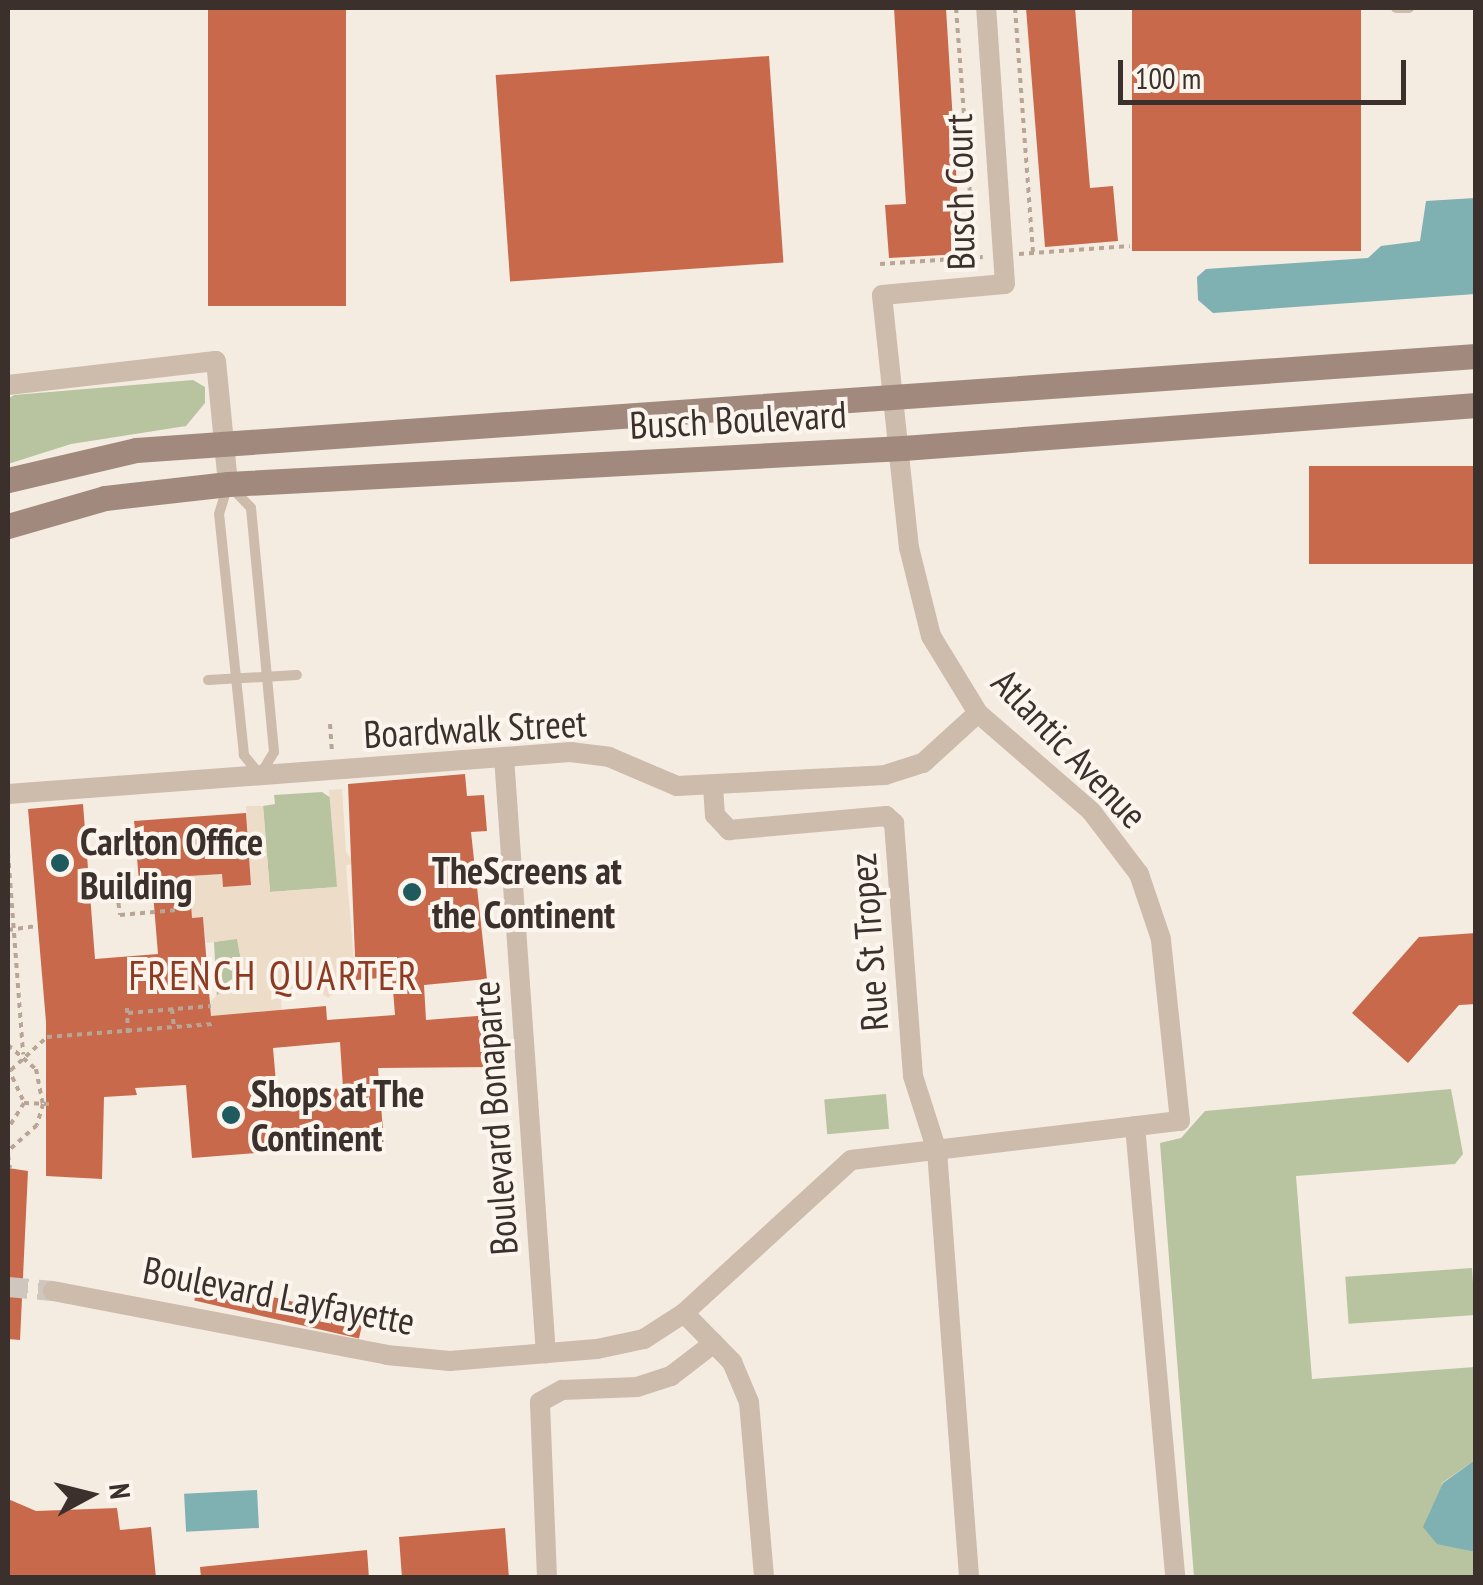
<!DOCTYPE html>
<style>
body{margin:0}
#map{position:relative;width:1483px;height:1585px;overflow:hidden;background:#f4ebe1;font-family:"PT Sans Narrow",sans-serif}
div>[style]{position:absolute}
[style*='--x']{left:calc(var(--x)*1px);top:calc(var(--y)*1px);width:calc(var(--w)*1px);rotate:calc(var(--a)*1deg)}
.green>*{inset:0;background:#b8c4a0;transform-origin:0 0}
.plaza>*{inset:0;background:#ecdcc8}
.water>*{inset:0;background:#7fb0b2;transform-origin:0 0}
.building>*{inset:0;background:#c8694b;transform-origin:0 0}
.minor-tunnel>*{height:20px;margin-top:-10px;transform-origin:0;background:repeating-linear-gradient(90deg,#cfc6bd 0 20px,transparent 0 30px)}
.path>*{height:4px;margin-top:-2px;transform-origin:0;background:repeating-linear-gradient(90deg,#b9a596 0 5px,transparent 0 10px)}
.service>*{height:10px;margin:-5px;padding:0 5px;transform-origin:5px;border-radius:5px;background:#cdbbac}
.minor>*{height:20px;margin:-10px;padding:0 10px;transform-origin:10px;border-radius:10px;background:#cdbbac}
.secondary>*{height:25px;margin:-12.5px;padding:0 12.5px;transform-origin:12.5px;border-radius:12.5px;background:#a18a7d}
.dots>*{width:28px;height:28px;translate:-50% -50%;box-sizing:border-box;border:5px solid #fbf5ee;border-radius:50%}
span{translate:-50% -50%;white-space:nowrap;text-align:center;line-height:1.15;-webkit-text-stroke:8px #fbf5ee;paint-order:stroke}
.street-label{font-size:38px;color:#3b302b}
.poi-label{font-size:38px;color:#3b302b;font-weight:700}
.left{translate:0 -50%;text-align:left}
.neighbourhood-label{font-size:40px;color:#8c3b22;letter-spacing:2.5px}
.frame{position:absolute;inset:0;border:10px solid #3b302b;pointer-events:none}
.north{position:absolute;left:40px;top:1445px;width:100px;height:100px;-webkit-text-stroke:8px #fbf5ee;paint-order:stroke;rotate:83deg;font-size:28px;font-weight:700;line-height:40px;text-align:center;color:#3b302b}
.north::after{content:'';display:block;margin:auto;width:35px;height:45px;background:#3b302b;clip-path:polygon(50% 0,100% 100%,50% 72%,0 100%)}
.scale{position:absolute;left:1118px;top:60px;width:288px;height:45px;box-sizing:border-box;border:5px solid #3b302b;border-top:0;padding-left:12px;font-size:30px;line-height:35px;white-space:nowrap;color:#3b302b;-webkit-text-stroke:8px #fbf5ee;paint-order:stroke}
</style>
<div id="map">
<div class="green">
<i style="clip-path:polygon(193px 380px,205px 387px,205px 403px,186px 426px,71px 444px,8px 464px,8px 399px,14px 395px)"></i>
<i style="clip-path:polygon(322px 792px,331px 798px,338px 887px,270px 892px,263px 806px,275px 804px,274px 795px)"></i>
<i style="clip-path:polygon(237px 938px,243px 971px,217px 1000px,214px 942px)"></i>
<i style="clip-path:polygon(1451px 1089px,1463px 1154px,1455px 1164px,1296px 1176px,1312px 1379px,1475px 1367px,1475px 1460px,1442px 1483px,1458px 1548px,1475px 1552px,1475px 1577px,1194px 1577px,1160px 1143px,1181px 1138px,1205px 1111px)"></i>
<i style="left:886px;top:1094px;width:35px;height:62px;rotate:85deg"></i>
<i style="left:1472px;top:1268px;width:47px;height:127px;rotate:86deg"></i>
</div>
<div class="plaza">
<i style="clip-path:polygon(342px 789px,346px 852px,355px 864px,346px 865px,355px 974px,328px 998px,308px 983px,281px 997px,282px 1019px,265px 1011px,226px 1015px,213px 1028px,210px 1002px,243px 971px,237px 939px,206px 943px,203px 917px,177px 919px,189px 876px,222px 874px,223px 887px,251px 885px,246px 806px,263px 806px,270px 892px,337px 887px,329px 790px)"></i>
</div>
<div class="water">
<i style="clip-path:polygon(1475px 198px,1475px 294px,1213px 313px,1198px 300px,1197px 277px,1206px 269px,1368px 258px,1381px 246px,1420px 241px,1426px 201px)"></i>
<i style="clip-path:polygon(1475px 1460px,1475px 1552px,1437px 1544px,1423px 1527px,1443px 1483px)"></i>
<i style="left:257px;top:1490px;width:38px;height:73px;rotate:87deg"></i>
</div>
<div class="building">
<i style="left:208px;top:8px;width:138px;height:298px"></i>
<i style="clip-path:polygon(894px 8px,946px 8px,961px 254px,889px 258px,885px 205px,906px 204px)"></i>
<i style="clip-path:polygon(1026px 8px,1075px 8px,1090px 188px,1113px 186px,1118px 241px,1045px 247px)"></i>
<i style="left:1132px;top:8px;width:229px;height:243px"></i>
<i style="left:769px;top:56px;width:207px;height:274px;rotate:86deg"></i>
<i style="left:1476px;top:466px;width:98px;height:167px;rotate:90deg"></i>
<i style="clip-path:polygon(evenodd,465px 774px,467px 796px,484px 795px,487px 831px,471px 832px,487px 979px,424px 985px,426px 1020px,490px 1015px,494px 1067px,378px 1068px,384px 1143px,192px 1158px,186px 1085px,135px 1088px,137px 1095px,104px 1097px,102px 1179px,46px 1176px,46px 1022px,28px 809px,83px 804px,95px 959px,158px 954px,153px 893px,140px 894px,134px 821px,246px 813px,251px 885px,223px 887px,222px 874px,189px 876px,192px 918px,203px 917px,211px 1016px,326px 1006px,327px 1020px,395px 1015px,392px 977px,356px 980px,348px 784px,465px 774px,340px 1042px,343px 1088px,277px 1094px,273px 1048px,340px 1042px)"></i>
<i style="clip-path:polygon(1476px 933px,1476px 1004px,1459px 1005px,1408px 1063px,1352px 1013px,1419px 937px)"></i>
<i style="clip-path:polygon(8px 1168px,28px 1171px,20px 1340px,8px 1339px)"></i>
<i style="left:199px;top:1280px;width:169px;height:21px;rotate:13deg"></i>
<i style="clip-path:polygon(8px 1499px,36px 1511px,117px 1508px,120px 1530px,151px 1527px,156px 1578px,8px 1578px)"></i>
<i style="clip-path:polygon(505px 1528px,509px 1578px,402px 1578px,399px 1537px)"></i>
<i style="clip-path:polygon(367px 1550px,369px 1578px,201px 1578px,200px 1567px)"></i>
</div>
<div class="minor-tunnel">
<i style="--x:8;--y:1287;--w:45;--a:5.1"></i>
</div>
<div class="path">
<i style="--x:956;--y:8;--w:251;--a:85.7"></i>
<i style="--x:1015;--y:8;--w:246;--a:85.8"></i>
<i style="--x:1019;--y:254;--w:111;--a:-4.1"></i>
<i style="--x:880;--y:264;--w:103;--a:-3.9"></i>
<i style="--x:330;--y:724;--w:26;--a:86"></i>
<i style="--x:8;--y:853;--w:202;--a:85.7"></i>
<i style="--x:117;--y:893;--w:22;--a:82"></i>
<i style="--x:120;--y:915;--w:57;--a:-5"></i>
<i style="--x:8;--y:930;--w:29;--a:-8"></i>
<i style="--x:127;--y:1008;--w:29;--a:88"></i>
<i style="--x:172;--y:1009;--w:18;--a:84"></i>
<i style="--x:128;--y:1013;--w:83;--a:-4.8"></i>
<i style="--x:8;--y:1045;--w:37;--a:41"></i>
<i style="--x:36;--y:1069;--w:36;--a:79"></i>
<i style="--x:43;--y:1104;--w:22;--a:106"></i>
<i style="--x:37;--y:1125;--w:39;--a:138"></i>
<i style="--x:8;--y:1068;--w:38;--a:65"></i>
<i style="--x:24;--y:1103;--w:31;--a:122"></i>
<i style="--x:11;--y:1070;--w:49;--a:-42.5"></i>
<i style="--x:47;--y:1037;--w:166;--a:-4.5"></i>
<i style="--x:24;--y:1103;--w:26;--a:2"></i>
<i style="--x:8;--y:1155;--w:13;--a:81"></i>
</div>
<div class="service">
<i style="--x:1396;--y:8;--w:13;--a:0"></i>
<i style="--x:228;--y:484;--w:33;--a:46"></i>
<i style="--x:251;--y:508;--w:245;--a:84.6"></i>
<i style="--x:274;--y:752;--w:27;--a:121"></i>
<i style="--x:260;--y:775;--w:26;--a:-129"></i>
<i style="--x:244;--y:755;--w:242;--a:-95.9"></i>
<i style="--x:219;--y:514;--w:31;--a:-73"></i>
<i style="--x:208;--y:680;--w:89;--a:-3.2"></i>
</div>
<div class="minor">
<i style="--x:8;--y:385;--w:209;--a:-6.6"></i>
<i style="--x:216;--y:361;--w:124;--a:84.4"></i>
<i style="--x:504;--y:757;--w:598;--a:85.98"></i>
<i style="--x:713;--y:787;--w:28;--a:86"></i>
<i style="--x:715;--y:815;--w:21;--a:47"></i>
<i style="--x:729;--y:830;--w:158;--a:-5.1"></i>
<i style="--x:886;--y:816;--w:11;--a:41"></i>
<i style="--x:894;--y:823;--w:254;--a:85.7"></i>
<i style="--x:913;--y:1076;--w:79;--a:72.3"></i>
<i style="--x:937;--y:1151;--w:428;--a:85.7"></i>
<i style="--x:8;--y:794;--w:564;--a:-4.27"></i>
<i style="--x:570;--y:752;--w:39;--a:7"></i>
<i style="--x:609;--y:757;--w:74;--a:23.1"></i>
<i style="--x:677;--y:786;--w:208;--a:-3"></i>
<i style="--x:885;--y:775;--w:40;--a:-18"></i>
<i style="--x:923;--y:763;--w:74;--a:-42.3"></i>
<i style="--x:1135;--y:1126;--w:454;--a:84.9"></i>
<i style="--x:53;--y:1291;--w:340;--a:10.8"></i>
<i style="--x:387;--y:1355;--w:63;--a:5.4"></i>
<i style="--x:450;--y:1361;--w:147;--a:-4.7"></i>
<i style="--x:597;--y:1349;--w:48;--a:-12"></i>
<i style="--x:644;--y:1339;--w:48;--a:-33"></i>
<i style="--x:684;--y:1313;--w:226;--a:-42.5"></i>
<i style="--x:851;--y:1160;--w:331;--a:-6.8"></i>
<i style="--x:1180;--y:1121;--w:183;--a:-96"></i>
<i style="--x:1161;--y:939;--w:69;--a:-108.7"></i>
<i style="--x:1139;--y:874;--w:79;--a:-127.3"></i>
<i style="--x:1091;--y:811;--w:150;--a:-139.1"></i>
<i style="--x:978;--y:713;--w:90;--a:-121.4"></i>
<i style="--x:931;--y:636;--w:91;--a:-104"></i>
<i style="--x:909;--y:548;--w:254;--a:-96.1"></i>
<i style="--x:882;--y:295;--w:123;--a:-5.1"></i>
<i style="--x:1005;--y:284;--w:277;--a:-93.9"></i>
<i style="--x:684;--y:1313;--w:69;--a:45.6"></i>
<i style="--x:732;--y:1362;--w:43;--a:67"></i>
<i style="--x:749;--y:1402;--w:177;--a:85.1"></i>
<i style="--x:547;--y:1578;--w:176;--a:-92.3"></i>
<i style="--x:540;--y:1402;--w:25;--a:-29"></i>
<i style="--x:562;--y:1390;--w:75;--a:-2.3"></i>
<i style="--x:637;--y:1387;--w:36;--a:-18"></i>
<i style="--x:671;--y:1376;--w:54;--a:-37.5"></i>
</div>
<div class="secondary">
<i style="--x:8;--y:480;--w:131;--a:-13.2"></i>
<i style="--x:136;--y:450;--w:1343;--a:-4.01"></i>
<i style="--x:8;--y:526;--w:101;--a:-16.1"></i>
<i style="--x:105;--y:498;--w:124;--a:-6.5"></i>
<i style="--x:228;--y:484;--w:676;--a:-3.05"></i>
<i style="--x:903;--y:448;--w:575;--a:-4.29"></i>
</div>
<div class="dots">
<i style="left:60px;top:863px;background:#1f5a5e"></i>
<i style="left:412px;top:892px;background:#1f5a5e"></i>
<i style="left:231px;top:1115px;background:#1f5a5e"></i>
</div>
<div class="street-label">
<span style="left:959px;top:192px;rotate:-91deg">Busch Court</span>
<span style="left:738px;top:419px;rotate:-3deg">Busch Boulevard</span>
<span style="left:475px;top:728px;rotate:-3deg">Boardwalk Street</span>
<span style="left:1070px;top:748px;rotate:46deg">Atlantic Avenue</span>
<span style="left:868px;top:942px;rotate:-94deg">Rue St Tropez</span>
<span style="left:494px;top:1118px;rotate:-94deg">Boulevard Bonaparte</span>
<span style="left:279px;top:1295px;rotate:11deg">Boulevard Layfayette</span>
</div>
<div class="poi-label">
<span class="left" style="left:80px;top:863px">Carlton Office<br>Building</span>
<span class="left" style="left:432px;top:892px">TheScreens at<br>the Continent</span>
<span class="left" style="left:251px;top:1115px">Shops at The<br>Continent</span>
</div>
<div class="neighbourhood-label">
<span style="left:274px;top:975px">FRENCH QUARTER</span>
</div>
<div class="frame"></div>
<div class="north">N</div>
<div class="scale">100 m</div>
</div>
